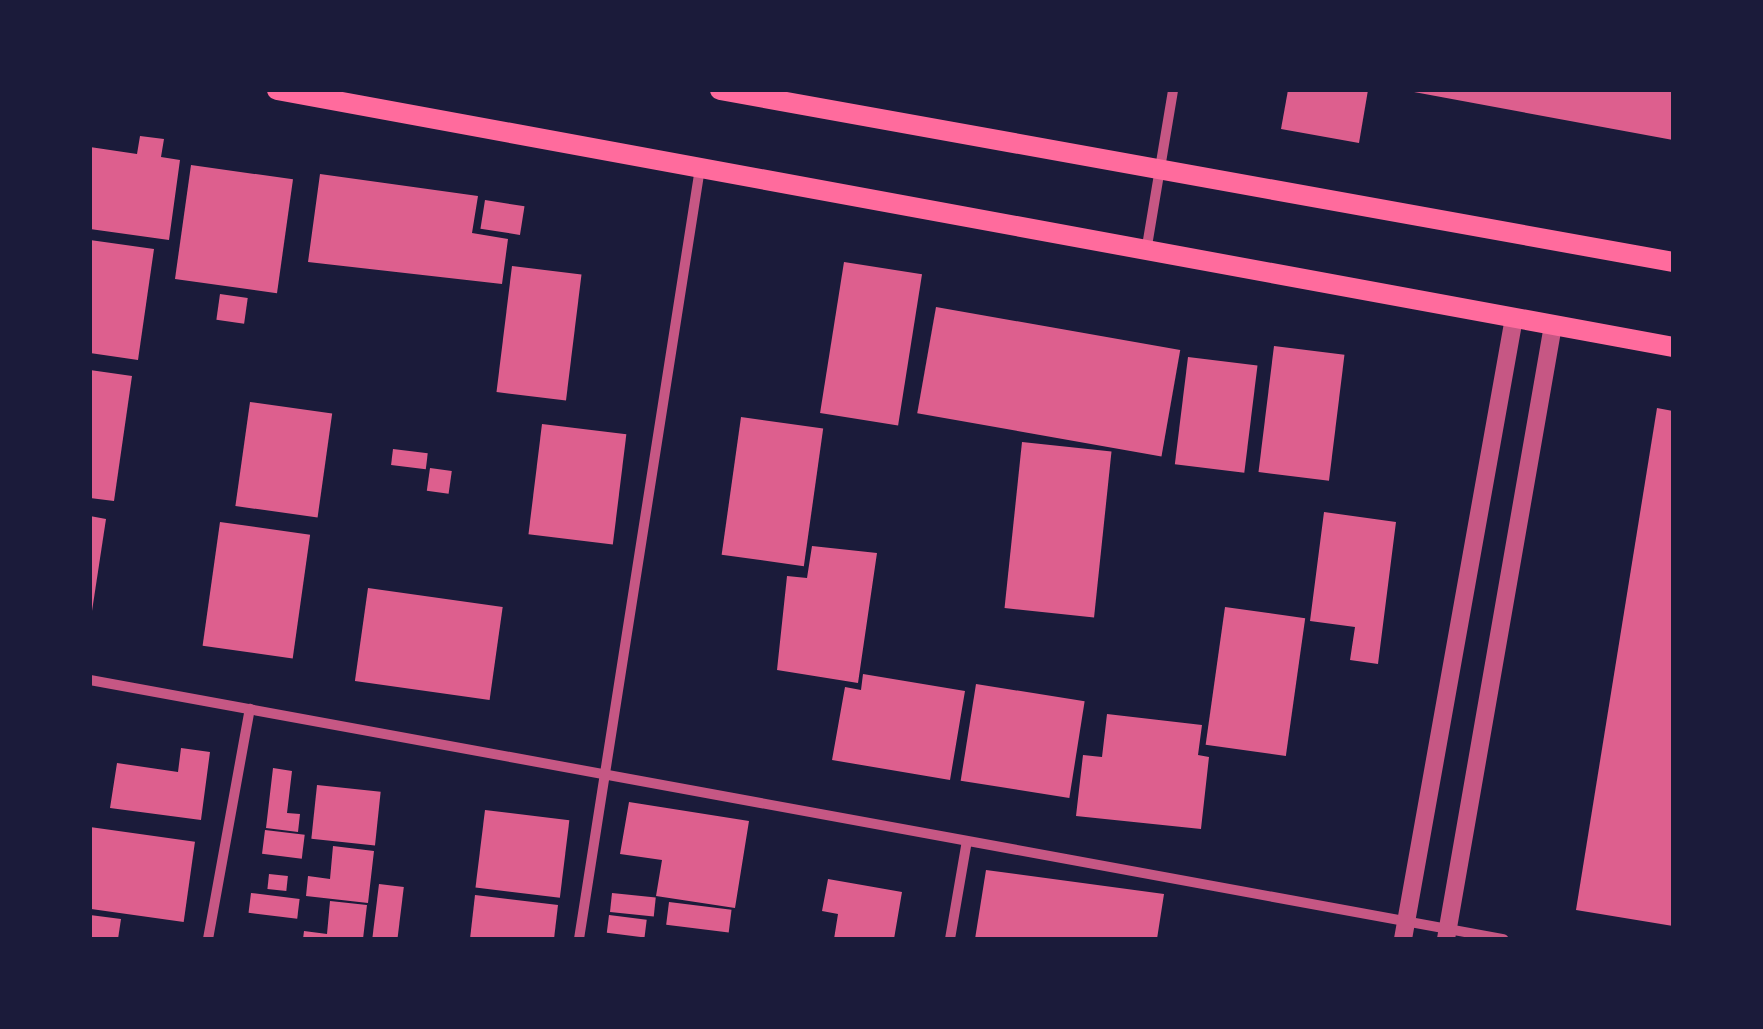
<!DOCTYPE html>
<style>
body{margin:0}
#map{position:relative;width:1763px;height:1029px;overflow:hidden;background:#1b1b3a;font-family:"Fira Sans",sans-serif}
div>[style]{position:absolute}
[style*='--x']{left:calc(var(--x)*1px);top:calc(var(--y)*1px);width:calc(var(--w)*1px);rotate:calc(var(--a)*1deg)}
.building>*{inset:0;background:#dd5f8e;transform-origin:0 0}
.minor>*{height:10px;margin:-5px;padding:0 5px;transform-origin:5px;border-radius:5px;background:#c65784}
.tertiary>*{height:18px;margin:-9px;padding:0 9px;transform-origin:9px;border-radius:9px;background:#c65784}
.secondary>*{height:20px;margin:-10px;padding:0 10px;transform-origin:10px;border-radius:10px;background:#ff6b9d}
span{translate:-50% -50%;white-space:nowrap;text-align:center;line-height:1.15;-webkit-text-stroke:10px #1b1b3a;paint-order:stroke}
.frame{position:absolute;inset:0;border:92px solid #1b1b3a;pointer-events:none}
</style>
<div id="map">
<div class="building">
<i style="clip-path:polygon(1288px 90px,1368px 90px,1359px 143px,1281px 129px)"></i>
<i style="clip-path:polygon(1414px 90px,1673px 90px,1673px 140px,1414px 92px)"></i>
<i style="clip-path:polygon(140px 136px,164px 139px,161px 157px,180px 160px,169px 240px,90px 229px,90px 147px,137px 154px)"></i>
<i style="left:191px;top:165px;width:103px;height:115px;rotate:8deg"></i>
<i style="clip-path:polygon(320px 174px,478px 196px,472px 233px,508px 239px,502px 284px,308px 262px)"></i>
<i style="left:485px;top:200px;width:40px;height:29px;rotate:9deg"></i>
<i style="clip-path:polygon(90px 240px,154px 249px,138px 360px,90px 353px)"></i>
<i style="left:844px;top:262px;width:79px;height:153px;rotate:9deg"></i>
<i style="left:512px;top:266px;width:70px;height:127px;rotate:7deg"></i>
<i style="left:220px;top:294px;width:28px;height:26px;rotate:8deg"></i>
<i style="left:936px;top:307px;width:248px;height:108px;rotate:10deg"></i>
<i style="left:1274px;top:346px;width:71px;height:127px;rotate:7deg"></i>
<i style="left:1188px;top:357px;width:70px;height:108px;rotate:7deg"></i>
<i style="clip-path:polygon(90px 370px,132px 376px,114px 501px,90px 498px)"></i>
<i style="left:250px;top:402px;width:83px;height:105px;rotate:8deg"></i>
<i style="clip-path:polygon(1657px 408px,1673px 411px,1673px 926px,1576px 910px)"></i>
<i style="left:741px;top:417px;width:83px;height:139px;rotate:8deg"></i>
<i style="left:542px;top:424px;width:85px;height:111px;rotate:7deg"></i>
<i style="left:1022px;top:442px;width:90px;height:167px;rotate:6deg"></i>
<i style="left:393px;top:449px;width:35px;height:16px;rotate:7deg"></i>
<i style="left:430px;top:468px;width:22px;height:23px;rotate:8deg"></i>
<i style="clip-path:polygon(1324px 512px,1396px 522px,1378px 664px,1350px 660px,1355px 627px,1310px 621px)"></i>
<i style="clip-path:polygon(90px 516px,106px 519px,92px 611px,90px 611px)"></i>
<i style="left:220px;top:522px;width:91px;height:125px;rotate:8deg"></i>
<i style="clip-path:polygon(812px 546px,877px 553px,858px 683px,777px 670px,787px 576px,807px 578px)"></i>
<i style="left:368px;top:588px;width:136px;height:94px;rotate:8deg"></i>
<i style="left:1225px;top:607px;width:81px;height:139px;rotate:8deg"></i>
<i style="clip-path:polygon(863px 674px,965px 691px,950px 780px,832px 760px,845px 687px,861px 690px)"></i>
<i style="left:976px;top:684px;width:110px;height:98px;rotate:9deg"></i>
<i style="clip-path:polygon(1107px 714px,1202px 725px,1198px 755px,1209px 757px,1201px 829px,1076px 816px,1083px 755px,1102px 757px)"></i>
<i style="clip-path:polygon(181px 748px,210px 752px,201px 820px,110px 808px,117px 763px,178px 772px)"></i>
<i style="clip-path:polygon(273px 768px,292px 771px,287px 813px,300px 814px,298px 832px,266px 828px)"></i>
<i style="left:317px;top:785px;width:64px;height:54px;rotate:6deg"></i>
<i style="clip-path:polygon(629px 802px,749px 821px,735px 908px,656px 896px,662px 860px,620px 854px)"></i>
<i style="left:485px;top:810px;width:85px;height:78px;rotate:7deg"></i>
<i style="left:90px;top:827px;width:106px;height:81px;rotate:8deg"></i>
<i style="left:265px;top:830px;width:40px;height:24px;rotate:7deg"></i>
<i style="clip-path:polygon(333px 846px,374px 851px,368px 903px,306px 896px,308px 876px,330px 879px)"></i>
<i style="clip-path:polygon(986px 870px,1164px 894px,1157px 939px,975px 939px)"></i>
<i style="left:269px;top:874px;width:19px;height:15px;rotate:6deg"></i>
<i style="clip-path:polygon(828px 879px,902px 892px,894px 939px,834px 939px,838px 914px,822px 911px)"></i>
<i style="left:379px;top:884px;width:25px;height:55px;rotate:7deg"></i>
<i style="left:251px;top:893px;width:49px;height:20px;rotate:7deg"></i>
<i style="left:612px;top:893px;width:44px;height:19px;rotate:6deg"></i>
<i style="clip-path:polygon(475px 895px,558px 905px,554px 939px,470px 939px)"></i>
<i style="clip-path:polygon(330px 901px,367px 905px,363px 939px,303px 939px,304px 931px,327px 934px)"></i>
<i style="left:669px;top:902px;width:63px;height:23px;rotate:7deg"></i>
<i style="clip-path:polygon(90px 915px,121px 919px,118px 939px,90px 939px)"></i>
<i style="left:609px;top:915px;width:38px;height:18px;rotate:7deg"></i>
</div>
<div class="minor">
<i style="--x:1147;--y:246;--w:158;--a:-80.5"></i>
<i style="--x:90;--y:680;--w:1437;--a:10.39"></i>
<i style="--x:208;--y:939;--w:234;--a:-79.7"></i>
<i style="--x:579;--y:939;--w:780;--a:-81.08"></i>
<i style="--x:950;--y:939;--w:99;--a:-80.2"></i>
</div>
<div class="tertiary">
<i style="--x:1403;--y:939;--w:631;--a:-79.87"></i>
<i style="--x:1446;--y:939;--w:623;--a:-80.11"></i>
</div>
<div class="secondary">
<i style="--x:277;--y:90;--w:1419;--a:10.43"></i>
<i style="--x:720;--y:90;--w:968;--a:10.23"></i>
</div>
<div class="frame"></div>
</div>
